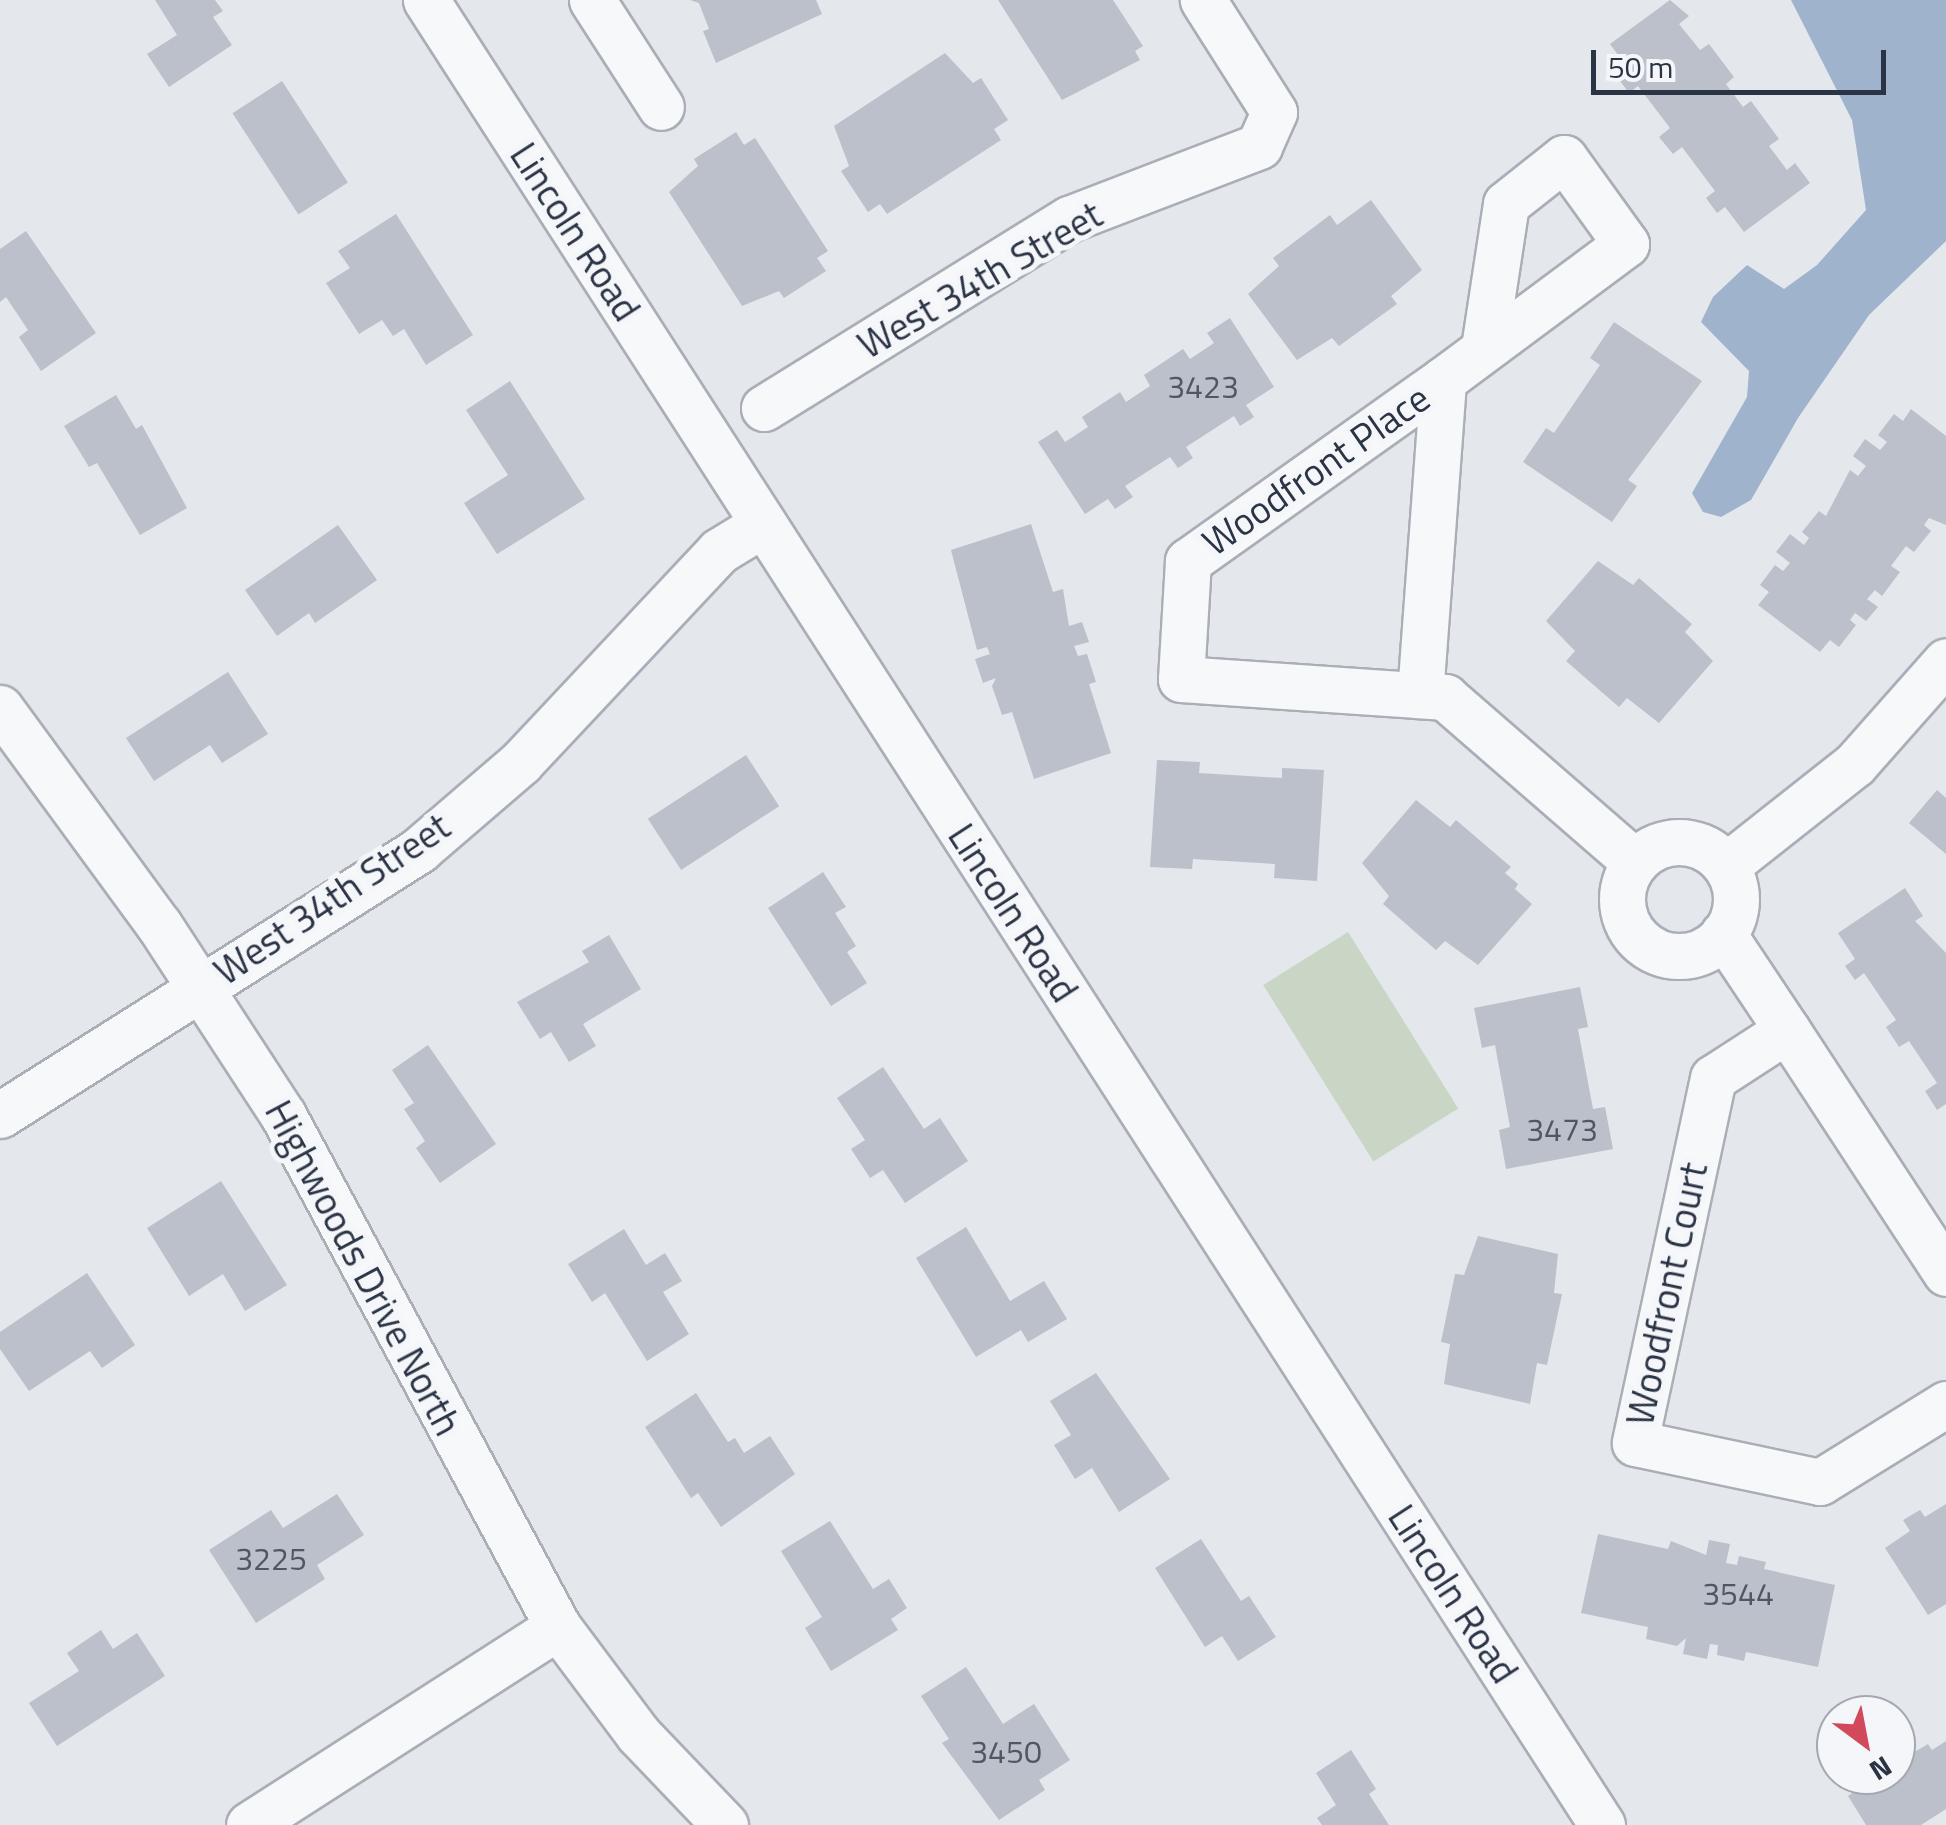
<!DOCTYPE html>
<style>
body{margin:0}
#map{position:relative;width:1946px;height:1825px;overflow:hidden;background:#e4e7ec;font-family:"Titillium Web",sans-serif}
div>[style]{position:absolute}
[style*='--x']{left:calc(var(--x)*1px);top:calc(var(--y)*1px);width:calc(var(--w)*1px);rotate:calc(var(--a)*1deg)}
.green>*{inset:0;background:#c9d6c5;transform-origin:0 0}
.water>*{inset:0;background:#9fb4cc}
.building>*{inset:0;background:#bbc0ca;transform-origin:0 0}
.roads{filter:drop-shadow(2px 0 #a9aeb7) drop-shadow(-2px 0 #a9aeb7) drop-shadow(0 2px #a9aeb7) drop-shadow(0 -2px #a9aeb7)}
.street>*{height:45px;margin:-22.5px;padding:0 22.5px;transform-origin:22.5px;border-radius:22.5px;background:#f7f8fa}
.street>.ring{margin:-22.5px;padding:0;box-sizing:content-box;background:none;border:45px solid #f7f8fa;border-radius:50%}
span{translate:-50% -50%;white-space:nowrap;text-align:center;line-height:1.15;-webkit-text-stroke:10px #f4f6f9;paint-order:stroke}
.number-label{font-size:32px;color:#4f5766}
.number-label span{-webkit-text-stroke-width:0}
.street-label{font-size:38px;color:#2b3445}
.north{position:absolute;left:1816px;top:1695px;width:100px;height:100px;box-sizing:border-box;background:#f4f6f9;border:2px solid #a4a8b1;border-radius:50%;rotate:148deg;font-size:28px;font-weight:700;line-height:40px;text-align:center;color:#2b3445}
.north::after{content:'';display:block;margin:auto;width:35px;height:45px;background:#d1495b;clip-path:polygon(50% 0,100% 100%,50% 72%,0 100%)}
.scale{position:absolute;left:1591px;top:50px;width:295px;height:45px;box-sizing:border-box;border:5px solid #2b3445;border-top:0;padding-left:12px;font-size:30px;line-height:35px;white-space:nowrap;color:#2b3445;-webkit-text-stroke:8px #f4f6f9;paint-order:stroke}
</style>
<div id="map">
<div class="green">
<i style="left:1348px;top:932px;width:208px;height:100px;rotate:58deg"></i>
</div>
<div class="water">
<i style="clip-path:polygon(1791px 0,1946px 0,1946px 241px,1869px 315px,1798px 418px,1751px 500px,1721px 517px,1703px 512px,1692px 493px,1747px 397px,1749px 371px,1701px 322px,1713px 297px,1747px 265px,1784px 289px,1817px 265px,1866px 210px,1852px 120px)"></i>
</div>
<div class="building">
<i style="clip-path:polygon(155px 0,215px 0,223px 11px,213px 17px,232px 45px,169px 87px,147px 54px,177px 35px)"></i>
<i style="clip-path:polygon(690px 0,816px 0,822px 14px,716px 63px,703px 31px,709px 29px,699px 3px)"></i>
<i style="clip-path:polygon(998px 0,1113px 0,1143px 46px,1135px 51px,1140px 60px,1062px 100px)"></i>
<i style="clip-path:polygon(1670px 0,1689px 16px,1679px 24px,1700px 50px,1709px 44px,1734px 77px,1726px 84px,1743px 107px,1751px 101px,1779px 139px,1769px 146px,1787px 170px,1795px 163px,1810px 183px,1744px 232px,1725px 207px,1717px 213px,1706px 198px,1715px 191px,1682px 147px,1673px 154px,1659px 137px,1670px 128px,1638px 86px,1629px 93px,1615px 74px,1626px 66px,1610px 44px)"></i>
<i style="clip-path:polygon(945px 53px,973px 83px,981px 78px,1008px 120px,994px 129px,1001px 140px,887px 214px,880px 204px,868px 212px,841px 171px,849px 166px,834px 126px)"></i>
<i style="left:282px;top:81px;width:121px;height:59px;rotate:57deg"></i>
<i style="clip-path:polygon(736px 132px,744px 145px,755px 138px,828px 251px,817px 258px,826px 271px,784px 298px,779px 291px,742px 306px,669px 192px,698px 166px,694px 159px)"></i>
<i style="clip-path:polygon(1371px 200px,1422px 270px,1391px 296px,1397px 304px,1339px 346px,1332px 338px,1297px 360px,1248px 294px,1279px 266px,1273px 258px,1330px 215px,1337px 225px)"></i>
<i style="clip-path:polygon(396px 214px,473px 335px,426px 365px,404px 329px,393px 336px,382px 320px,359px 334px,326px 283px,350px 268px,338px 251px)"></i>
<i style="clip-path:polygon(26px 231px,96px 333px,41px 371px,19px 337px,28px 330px,6px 297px,0 302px,0 249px)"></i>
<i style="clip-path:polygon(1230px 318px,1274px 387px,1246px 405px,1254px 417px,1240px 426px,1234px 416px,1186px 447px,1193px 458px,1178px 468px,1170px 457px,1125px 486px,1133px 497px,1115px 509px,1108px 499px,1085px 514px,1038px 442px,1057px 430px,1065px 442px,1088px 427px,1082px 417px,1120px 392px,1126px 402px,1150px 386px,1144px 375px,1183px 349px,1190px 359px,1214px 343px,1207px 333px)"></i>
<i style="clip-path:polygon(1614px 322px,1702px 381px,1628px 480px,1637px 486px,1612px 522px,1523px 462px,1546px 428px,1554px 433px,1600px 365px,1590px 358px)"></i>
<i style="clip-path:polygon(510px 381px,585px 499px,497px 554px,464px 503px,508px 475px,466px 410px)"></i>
<i style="clip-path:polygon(116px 395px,136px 429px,142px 425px,187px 508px,140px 535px,97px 463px,89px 467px,64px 426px)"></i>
<i style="clip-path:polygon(1911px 409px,1946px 436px,1946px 525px,1929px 518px,1924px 525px,1931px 531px,1914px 552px,1906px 546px,1891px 566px,1900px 572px,1882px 596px,1875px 590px,1867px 599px,1878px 607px,1866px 621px,1855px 613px,1850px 620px,1856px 625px,1839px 647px,1830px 640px,1820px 652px,1758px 605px,1769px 592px,1760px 585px,1775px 565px,1783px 571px,1790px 563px,1776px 552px,1790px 534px,1804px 545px,1809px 538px,1802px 532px,1819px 511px,1826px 516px,1850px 470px,1858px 476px,1866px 466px,1853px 456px,1865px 439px,1880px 450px,1887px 442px,1878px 435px,1894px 414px,1903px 421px)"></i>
<i style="clip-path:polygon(1031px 524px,1053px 592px,1063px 589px,1069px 626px,1082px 622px,1089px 642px,1074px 646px,1078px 656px,1087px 654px,1096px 682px,1089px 684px,1111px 753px,1034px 779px,1012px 712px,1002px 715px,992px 686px,996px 678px,983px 683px,975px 659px,990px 654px,987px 647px,977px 650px,951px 550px)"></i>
<i style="clip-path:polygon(338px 525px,377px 580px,315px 623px,309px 613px,277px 636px,245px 590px)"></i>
<i style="clip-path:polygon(1598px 561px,1633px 585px,1639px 578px,1692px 624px,1685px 632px,1713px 661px,1659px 723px,1627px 698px,1619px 707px,1566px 661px,1575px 651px,1546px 621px)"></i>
<i style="clip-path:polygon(228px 672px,268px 734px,222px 763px,210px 745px,154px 781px,126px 738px)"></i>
<i style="left:746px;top:755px;width:61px;height:117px;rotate:57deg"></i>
<i style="clip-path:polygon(1157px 760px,1200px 762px,1199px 773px,1282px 778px,1282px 768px,1324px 770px,1317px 881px,1274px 878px,1275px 864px,1193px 859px,1192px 869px,1150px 867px)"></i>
<i style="clip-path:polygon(1937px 790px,1946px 798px,1946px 854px,1909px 823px)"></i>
<i style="clip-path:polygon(1416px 800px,1450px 827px,1456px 820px,1511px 867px,1505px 873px,1518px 884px,1515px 889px,1532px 904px,1478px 965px,1445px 941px,1436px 950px,1383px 904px,1389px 896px,1362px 863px)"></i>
<i style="clip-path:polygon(823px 872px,846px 907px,835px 913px,856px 946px,847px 952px,867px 983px,831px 1006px,768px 908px)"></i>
<i style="clip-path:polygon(1905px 888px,1923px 916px,1915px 921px,1946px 953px,1946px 1104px,1937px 1110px,1925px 1091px,1937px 1083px,1909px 1041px,1899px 1047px,1886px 1027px,1896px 1020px,1864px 973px,1855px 980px,1845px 966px,1855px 959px,1838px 933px)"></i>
<i style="clip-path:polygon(609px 935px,641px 989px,583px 1024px,596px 1046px,569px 1062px,551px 1032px,540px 1039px,517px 1002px,589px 962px,582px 951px)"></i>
<i style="clip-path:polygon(1580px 987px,1588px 1027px,1578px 1029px,1593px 1109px,1605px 1107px,1613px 1149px,1506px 1169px,1499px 1130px,1510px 1127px,1495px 1045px,1482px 1048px,1474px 1008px)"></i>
<i style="clip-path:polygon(428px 1045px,496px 1144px,440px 1183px,416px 1148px,425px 1141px,404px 1109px,414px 1103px,392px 1070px)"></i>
<i style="clip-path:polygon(883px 1067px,924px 1129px,940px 1118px,968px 1161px,905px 1203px,883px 1170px,870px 1178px,851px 1149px,865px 1140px,837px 1098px)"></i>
<i style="clip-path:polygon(221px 1181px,287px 1285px,245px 1311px,223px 1274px,189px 1296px,147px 1228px)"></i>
<i style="clip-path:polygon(966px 1227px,1010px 1301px,1044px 1281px,1067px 1319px,1028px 1342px,1021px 1330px,976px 1357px,916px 1258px)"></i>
<i style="clip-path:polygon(624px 1229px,646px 1265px,665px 1253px,682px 1281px,663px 1292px,689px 1334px,647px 1361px,605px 1293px,592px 1302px,568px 1264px)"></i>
<i style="clip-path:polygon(1478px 1236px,1558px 1254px,1554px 1293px,1562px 1294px,1547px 1365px,1537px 1363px,1530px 1404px,1444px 1384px,1450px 1344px,1441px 1342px,1455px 1274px,1464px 1275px)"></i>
<i style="clip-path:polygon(87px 1273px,135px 1345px,102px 1368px,90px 1351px,29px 1391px,0 1349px,0 1332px)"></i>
<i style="clip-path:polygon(1096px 1373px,1170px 1479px,1119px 1512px,1092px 1468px,1075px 1479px,1054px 1445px,1071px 1435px,1050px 1401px)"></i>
<i style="clip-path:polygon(696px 1393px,728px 1442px,735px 1438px,744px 1453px,770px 1436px,795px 1474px,721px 1527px,698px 1493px,691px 1498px,645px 1427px)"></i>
<i style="clip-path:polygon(337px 1494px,364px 1535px,317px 1565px,325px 1579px,256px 1623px,209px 1550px,271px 1510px,283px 1528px)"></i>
<i style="clip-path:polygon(1946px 1504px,1946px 1604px,1928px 1615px,1885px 1548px,1910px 1531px,1903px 1520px,1920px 1510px,1925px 1517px)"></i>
<i style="clip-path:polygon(830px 1521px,873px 1589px,889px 1579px,907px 1608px,891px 1619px,898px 1630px,831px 1671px,805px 1628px,822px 1617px,781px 1551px)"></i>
<i style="clip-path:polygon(1598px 1534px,1668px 1549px,1671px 1541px,1706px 1555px,1709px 1540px,1730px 1544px,1726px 1563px,1737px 1565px,1739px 1556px,1766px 1562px,1764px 1569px,1835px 1585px,1818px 1667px,1746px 1652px,1744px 1661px,1717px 1655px,1718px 1645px,1710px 1644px,1707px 1659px,1683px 1654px,1686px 1638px,1677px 1646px,1646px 1639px,1648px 1627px,1581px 1613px)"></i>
<i style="clip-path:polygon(1201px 1539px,1241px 1601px,1249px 1596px,1276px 1637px,1238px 1661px,1222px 1636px,1205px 1647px,1155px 1568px)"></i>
<i style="clip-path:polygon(101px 1630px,113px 1649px,137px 1633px,165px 1676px,57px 1746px,29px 1703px,79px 1671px,67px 1653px)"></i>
<i style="clip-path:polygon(966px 1667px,1003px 1724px,1034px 1704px,1070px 1760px,1039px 1780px,1045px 1790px,999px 1820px,942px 1743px,949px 1739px,921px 1696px)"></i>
<i style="clip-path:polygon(1946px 1741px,1946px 1809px,1921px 1825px,1866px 1825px,1848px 1796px,1881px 1775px,1896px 1775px,1896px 1763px,1928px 1744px,1932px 1750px)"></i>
<i style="clip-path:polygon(1351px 1750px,1376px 1789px,1369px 1794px,1389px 1825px,1322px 1825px,1317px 1818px,1336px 1805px,1316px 1773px)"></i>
</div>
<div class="roads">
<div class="street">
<i style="--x:426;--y:0;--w:2171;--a:57.2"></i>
<i style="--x:592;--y:0;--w:127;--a:57.2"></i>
<i style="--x:1443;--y:380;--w:313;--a:144.6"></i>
<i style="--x:1188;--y:561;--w:118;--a:93.4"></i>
<i style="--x:1181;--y:679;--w:265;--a:3.9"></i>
<i style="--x:1445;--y:697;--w:252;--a:41"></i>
<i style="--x:764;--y:408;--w:359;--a:-31.8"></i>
<i style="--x:1069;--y:219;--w:204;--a:-21"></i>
<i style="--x:1259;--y:146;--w:37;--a:-66"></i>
<i style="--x:1274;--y:112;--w:133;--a:-122.4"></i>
<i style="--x:1420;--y:695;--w:316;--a:-85.8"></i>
<i style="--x:1443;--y:380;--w:228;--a:-36.6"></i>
<i style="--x:1626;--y:244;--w:106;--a:-125.8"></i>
<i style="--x:1564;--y:158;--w:74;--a:141.6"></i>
<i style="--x:1506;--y:204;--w:146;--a:98.7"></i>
<i style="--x:0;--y:708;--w:269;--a:53.8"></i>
<i style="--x:159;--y:925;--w:227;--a:56.9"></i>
<i style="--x:283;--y:1115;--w:581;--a:61.76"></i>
<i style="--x:558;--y:1627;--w:134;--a:53.2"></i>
<i style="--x:638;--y:1734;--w:126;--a:46.3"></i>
<i class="ring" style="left:1622px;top:842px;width:69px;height:69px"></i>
<i style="--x:1726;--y:866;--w:164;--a:-38.3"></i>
<i style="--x:1855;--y:764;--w:137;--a:-48.5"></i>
<i style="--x:1723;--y:934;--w:115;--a:56.3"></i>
<i style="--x:0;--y:1115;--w:497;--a:-32.3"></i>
<i style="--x:420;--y:849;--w:133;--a:-40.7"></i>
<i style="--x:521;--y:762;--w:289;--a:-46.8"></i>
<i style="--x:719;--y:551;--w:52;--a:-31.5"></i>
<i style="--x:1946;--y:1273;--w:290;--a:-123.2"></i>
<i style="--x:1787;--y:1030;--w:88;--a:147"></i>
<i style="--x:1713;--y:1078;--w:373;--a:102.1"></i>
<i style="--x:1635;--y:1443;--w:189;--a:11.9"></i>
<i style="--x:1820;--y:1482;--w:148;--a:-31.8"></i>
<i style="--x:249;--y:1825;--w:367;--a:-32.7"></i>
</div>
</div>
<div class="number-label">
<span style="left:1203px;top:386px">3423</span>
<span style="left:1562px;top:1129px">3473</span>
<span style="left:271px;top:1558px">3225</span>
<span style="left:1738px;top:1593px">3544</span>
<span style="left:1006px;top:1751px">3450</span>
</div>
<div class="street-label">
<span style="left:575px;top:232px;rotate:57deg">Lincoln Road</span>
<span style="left:980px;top:280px;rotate:-30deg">West 34th Street</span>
<span style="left:1316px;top:470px;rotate:-35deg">Woodfront Place</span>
<span style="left:332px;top:899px;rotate:-34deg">West 34th Street</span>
<span style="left:1013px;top:913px;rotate:57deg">Lincoln Road</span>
<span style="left:363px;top:1268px;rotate:62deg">Highwoods Drive North</span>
<span style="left:1667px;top:1294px;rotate:-78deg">Woodfront Court</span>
<span style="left:1453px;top:1594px;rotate:57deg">Lincoln Road</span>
</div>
<div class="north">N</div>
<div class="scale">50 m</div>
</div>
